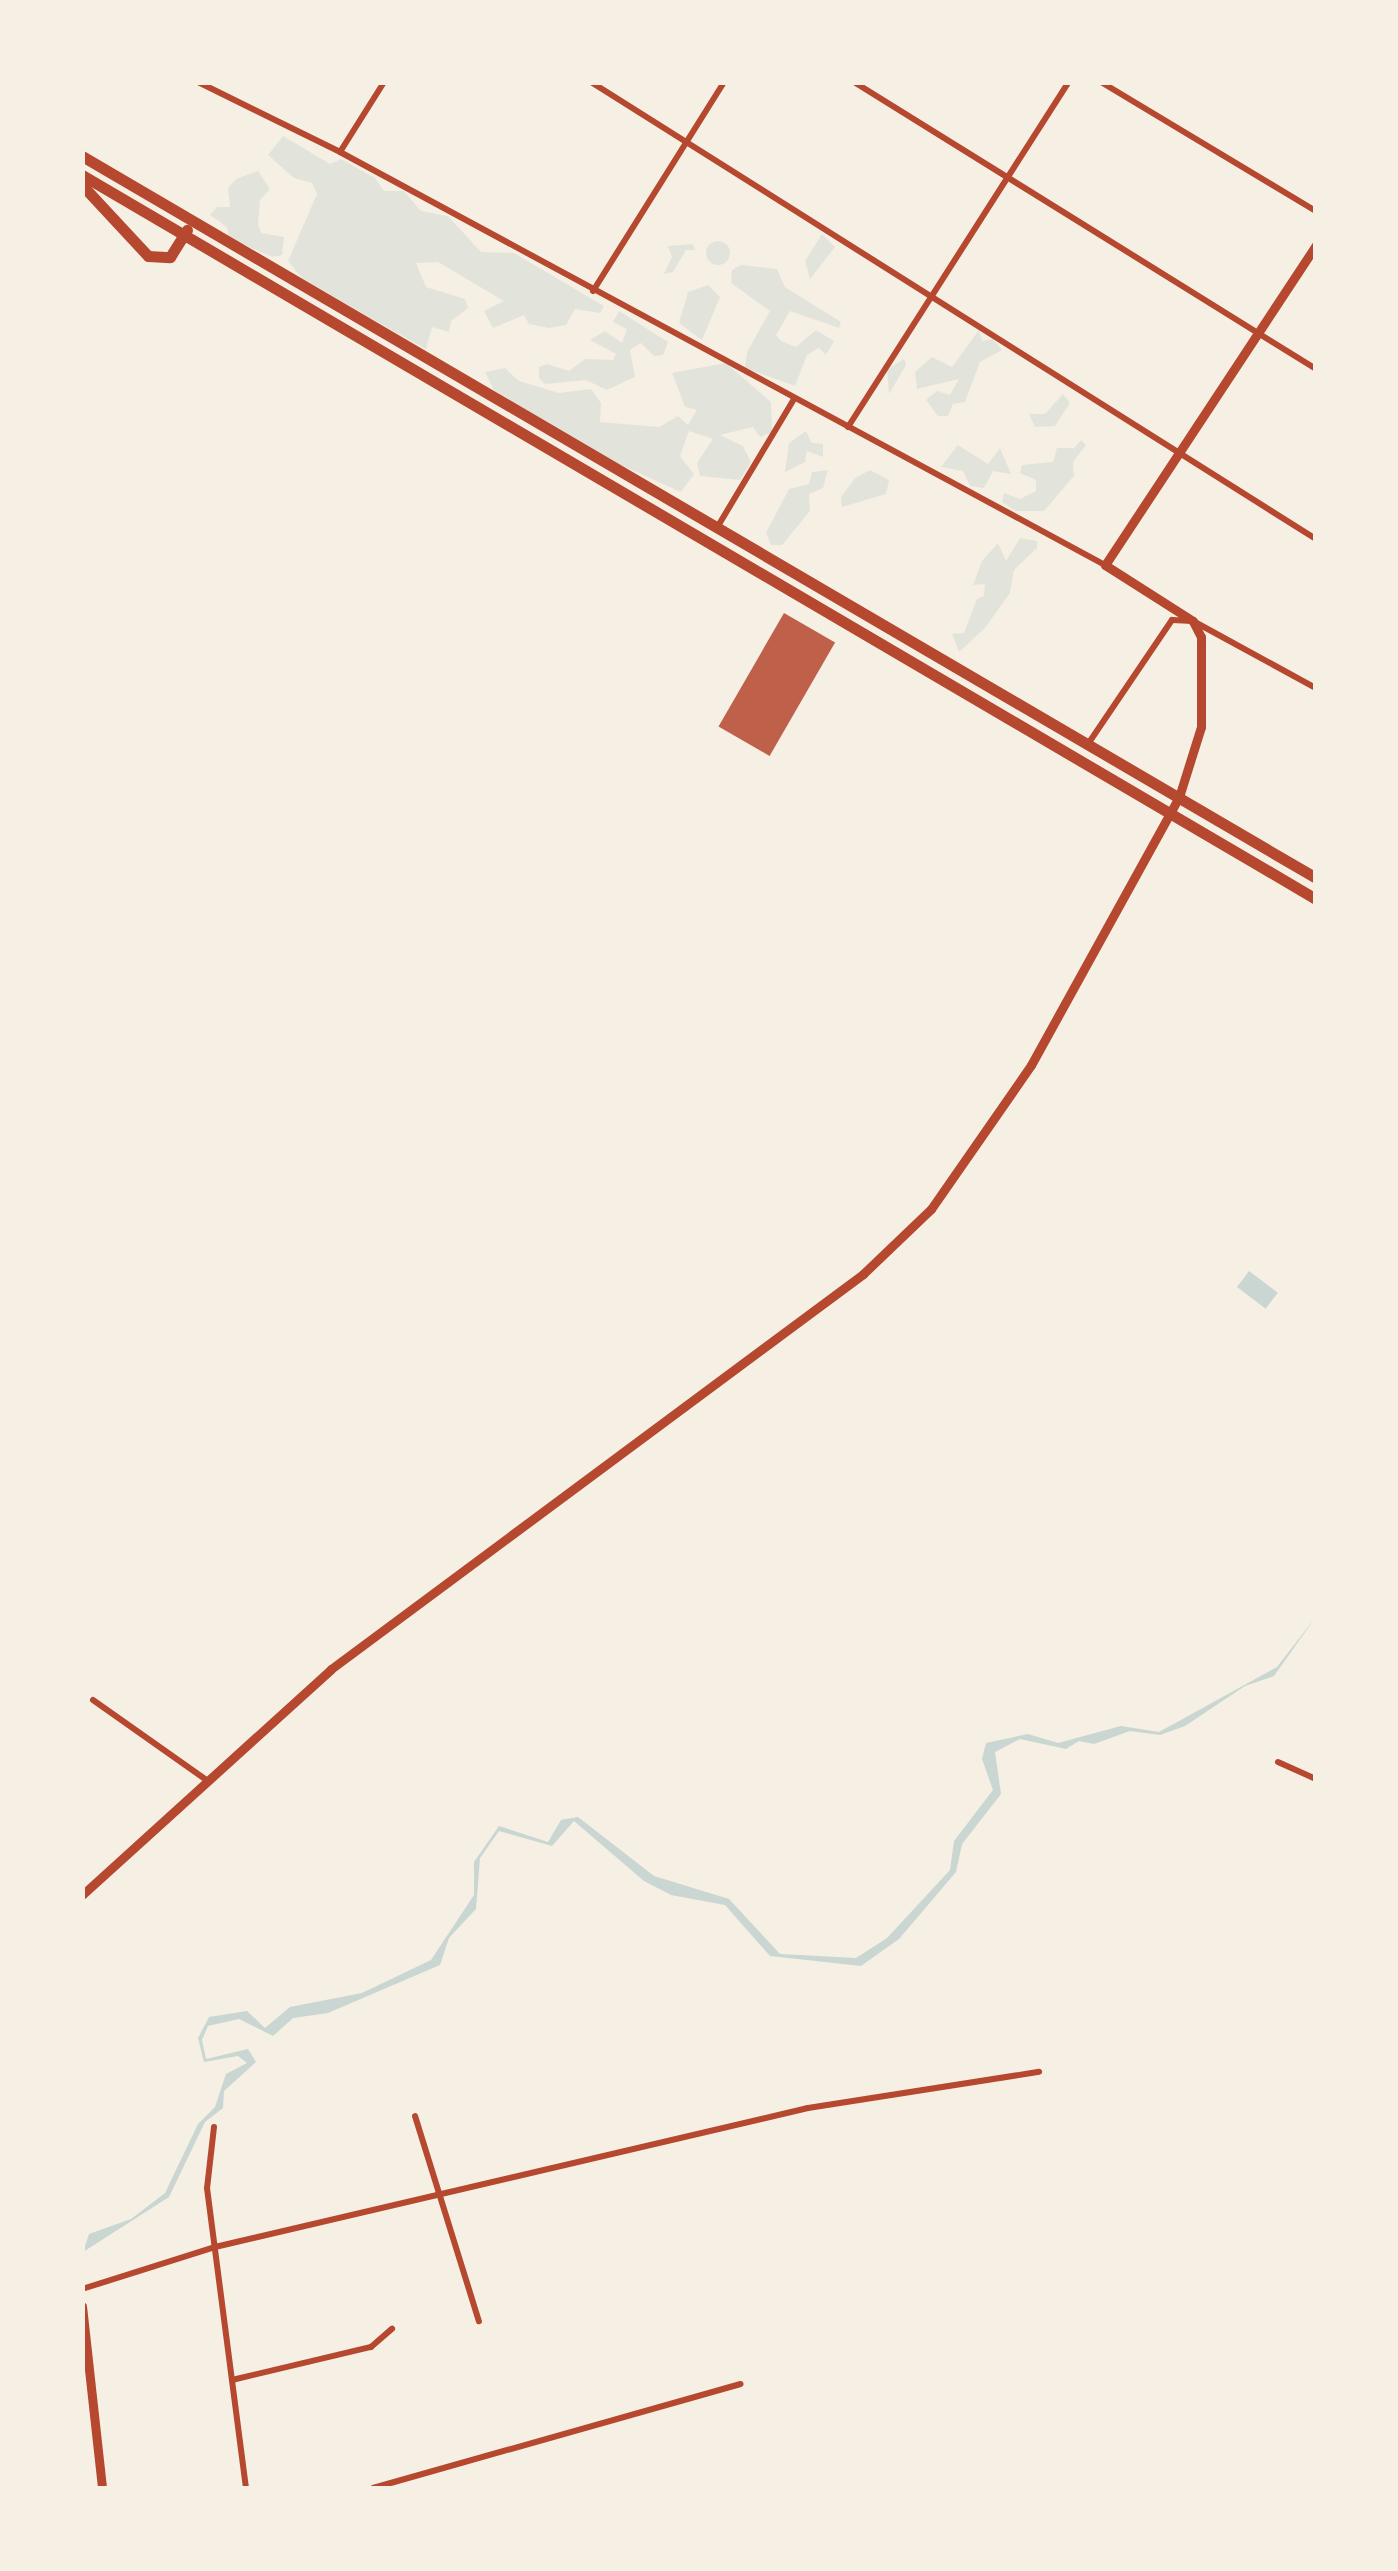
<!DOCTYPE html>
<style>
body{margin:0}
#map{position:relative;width:1398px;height:2571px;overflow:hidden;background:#f6efe4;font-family:"Source Serif 4",serif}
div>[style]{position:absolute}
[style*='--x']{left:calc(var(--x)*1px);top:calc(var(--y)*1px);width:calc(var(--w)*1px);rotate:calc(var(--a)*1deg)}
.green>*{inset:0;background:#e2e4dc}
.round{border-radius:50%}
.water>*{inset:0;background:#c9d6d2;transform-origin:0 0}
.building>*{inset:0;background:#bf614a;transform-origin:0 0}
.minor>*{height:6px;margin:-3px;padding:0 3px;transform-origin:3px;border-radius:3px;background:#b5482f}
.tertiary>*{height:9px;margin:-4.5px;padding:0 4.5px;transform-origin:4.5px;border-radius:4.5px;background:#b5482f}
.secondary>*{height:9px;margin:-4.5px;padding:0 4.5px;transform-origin:4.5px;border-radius:4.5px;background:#b5482f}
.trunk>*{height:11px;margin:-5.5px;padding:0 5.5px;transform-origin:5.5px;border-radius:5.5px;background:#b5482f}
span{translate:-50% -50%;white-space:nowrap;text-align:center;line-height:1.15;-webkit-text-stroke:10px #f6efe4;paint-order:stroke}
.frame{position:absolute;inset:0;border:85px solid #f6efe4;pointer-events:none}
</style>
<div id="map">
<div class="green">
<i style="clip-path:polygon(283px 136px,330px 164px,341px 159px,375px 178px,384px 191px,404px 191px,421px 211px,448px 216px,481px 252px,514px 253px,604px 306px,600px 313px,575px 309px,566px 325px,549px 328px,529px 324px,524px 315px,493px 328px,484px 311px,504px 301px,438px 262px,416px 263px,426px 287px,465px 299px,468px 308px,451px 321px,449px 332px,432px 327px,426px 349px,365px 315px,302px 278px,288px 261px,317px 194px,312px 183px,294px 178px,268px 155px)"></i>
<i style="clip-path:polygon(258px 171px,270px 189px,260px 200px,258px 225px,261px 233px,284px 237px,282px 255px,272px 257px,229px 238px,227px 227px,210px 215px,217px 207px,230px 207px,228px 188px,236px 179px)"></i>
<i style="clip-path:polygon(822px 234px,835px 247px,810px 279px,805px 261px)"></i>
<i class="round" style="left:706px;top:241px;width:24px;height:24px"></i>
<i style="clip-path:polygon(693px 244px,695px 250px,686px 250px,673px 272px,664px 274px,672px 257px,668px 246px)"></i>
<i style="clip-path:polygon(741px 265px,777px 269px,785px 287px,841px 322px,839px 328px,790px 311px,776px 335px,781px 341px,796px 347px,816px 330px,834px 341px,826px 355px,819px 348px,807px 355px,795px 386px,745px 368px,747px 352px,770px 311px,731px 283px,732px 270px)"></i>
<i style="clip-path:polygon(708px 285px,720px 297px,702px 340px,679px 323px,688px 292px)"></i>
<i style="clip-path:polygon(619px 311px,668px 342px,663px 355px,654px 356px,641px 343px,630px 350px,635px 377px,607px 390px,586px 380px,545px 384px,539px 378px,539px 367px,547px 364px,569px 371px,585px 359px,613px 360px,616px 354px,590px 340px,605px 331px,622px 343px,627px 329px,613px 322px)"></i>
<i style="clip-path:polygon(979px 330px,982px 341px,993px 339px,1002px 350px,980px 362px,965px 402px,953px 404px,948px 416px,938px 416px,926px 400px,937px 391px,950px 395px,959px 379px,917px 389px,915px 372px,932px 357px,952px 367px)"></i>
<i style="clip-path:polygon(904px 359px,906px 365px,889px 394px,887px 370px)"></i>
<i style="clip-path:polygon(726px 363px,771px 402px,772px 432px,760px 437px,753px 427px,720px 435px,743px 446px,751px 462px,740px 480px,700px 476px,697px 463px,713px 439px,689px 431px,680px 456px,694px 474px,681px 492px,599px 455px,494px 390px,485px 372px,505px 368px,519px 381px,559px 393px,591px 389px,601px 403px,600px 422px,659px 427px,678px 416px,688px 425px,697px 410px,685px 407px,672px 373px)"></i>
<i style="clip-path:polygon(1063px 394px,1070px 403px,1055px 426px,1035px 427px,1029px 414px,1045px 414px)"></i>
<i style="clip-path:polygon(806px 431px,812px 443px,823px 444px,823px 457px,807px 451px,805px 462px,785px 472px,789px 443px)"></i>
<i style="clip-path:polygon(1081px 440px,1086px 445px,1073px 462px,1074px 476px,1044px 511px,1016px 511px,1002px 502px,1004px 493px,1020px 499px,1036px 491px,1036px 480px,1020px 473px,1022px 465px,1053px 462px,1057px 448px,1074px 448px)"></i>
<i style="clip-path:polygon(958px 445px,988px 464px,1000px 448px,1011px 474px,993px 471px,984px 488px,970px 486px,963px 471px,941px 467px)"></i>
<i style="clip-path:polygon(828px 470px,823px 488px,809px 494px,810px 511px,782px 545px,771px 545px,766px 533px,789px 489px,809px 484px,812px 472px)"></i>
<i style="clip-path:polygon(870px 470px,889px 480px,886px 494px,842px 507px,841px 497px,855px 478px)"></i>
<i style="clip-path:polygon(1020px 538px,1037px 541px,1037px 548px,1014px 570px,1010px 593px,985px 628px,959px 652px,952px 634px,964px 633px,977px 599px,984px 596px,985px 584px,973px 585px,982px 561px,998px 543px,1006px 561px)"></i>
</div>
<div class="water">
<i style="left:1249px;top:1271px;width:36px;height:20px;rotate:37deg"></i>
<i style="clip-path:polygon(1315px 1618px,1274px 1676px,1245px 1686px,1185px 1726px,1160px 1735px,1130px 1731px,1094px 1744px,1079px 1741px,1066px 1749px,1020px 1739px,995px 1752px,1001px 1794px,962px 1844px,956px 1872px,899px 1939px,861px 1966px,770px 1956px,725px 1905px,671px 1895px,644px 1881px,574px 1821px,552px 1846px,499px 1831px,480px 1858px,476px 1909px,449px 1938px,440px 1965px,328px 2013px,293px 2018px,273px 2036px,239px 2019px,208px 2026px,202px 2040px,206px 2059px,248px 2049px,256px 2062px,224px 2091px,223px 2108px,205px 2122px,169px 2197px,83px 2252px,89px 2234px,131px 2219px,165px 2193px,198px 2124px,215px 2107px,226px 2074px,247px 2063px,238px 2056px,204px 2062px,198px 2038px,209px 2017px,247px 2011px,265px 2028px,290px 2007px,362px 1993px,431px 1960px,474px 1895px,474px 1862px,499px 1826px,548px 1842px,561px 1820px,578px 1817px,654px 1876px,729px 1899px,780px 1954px,856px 1958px,887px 1938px,950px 1870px,954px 1841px,993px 1790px,982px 1759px,986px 1743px,1028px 1734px,1058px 1743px,1121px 1726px,1159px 1732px,1277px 1667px)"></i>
</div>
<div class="building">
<i style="left:784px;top:613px;width:59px;height:131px;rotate:30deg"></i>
</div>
<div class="minor">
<i style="--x:198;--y:82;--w:158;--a:26.2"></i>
<i style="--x:340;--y:152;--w:869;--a:28.36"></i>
<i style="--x:591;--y:82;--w:857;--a:32.23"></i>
<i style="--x:854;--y:82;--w:544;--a:31.85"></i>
<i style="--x:1101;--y:82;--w:251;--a:31"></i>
<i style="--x:340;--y:152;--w:83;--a:-57.8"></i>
<i style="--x:593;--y:291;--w:247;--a:-57.9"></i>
<i style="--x:848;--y:427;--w:410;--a:-57.4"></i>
<i style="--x:718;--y:526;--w:148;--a:-59.1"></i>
<i style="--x:1088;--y:744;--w:150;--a:-55.9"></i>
<i style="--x:1172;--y:620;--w:21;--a:3"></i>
<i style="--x:1193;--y:621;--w:140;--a:28.6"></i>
<i style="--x:93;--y:1700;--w:141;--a:35.2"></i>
<i style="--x:1278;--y:1762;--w:42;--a:24.1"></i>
<i style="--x:415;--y:2116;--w:215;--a:72.7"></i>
<i style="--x:214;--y:2127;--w:61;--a:96.5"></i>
<i style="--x:207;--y:2188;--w:303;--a:82.6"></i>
<i style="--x:82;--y:2289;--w:139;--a:-17.5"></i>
<i style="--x:215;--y:2247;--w:609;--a:-13.19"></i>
<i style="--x:808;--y:2108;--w:234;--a:-8.9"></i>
<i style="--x:232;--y:2380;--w:143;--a:-13.4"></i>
<i style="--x:371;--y:2347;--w:28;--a:-41"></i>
<i style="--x:373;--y:2488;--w:382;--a:-15.8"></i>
</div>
<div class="tertiary">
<i style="--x:1179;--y:797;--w:73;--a:-72.6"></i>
<i style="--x:1201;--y:727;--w:90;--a:-90"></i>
<i style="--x:1201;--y:637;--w:18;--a:-117"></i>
<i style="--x:1193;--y:621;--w:104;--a:-147.5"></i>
<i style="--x:1105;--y:565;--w:383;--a:-56.6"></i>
<i style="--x:82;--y:2306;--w:183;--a:83.7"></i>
</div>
<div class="secondary">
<i style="--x:82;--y:1895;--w:336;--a:-42.2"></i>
<i style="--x:331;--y:1669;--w:663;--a:-36.59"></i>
<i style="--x:863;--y:1274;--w:94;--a:-43.7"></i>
<i style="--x:931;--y:1209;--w:175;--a:-55.2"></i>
<i style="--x:1031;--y:1065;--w:306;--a:-61.1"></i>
</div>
<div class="trunk">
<i style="--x:82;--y:156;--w:1430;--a:30.33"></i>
<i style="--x:82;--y:175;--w:1431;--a:30.4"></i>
<i style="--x:82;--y:185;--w:97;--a:47.1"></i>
<i style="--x:148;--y:256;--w:22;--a:3"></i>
<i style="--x:170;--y:257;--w:32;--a:-58"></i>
</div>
<div class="frame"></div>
</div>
